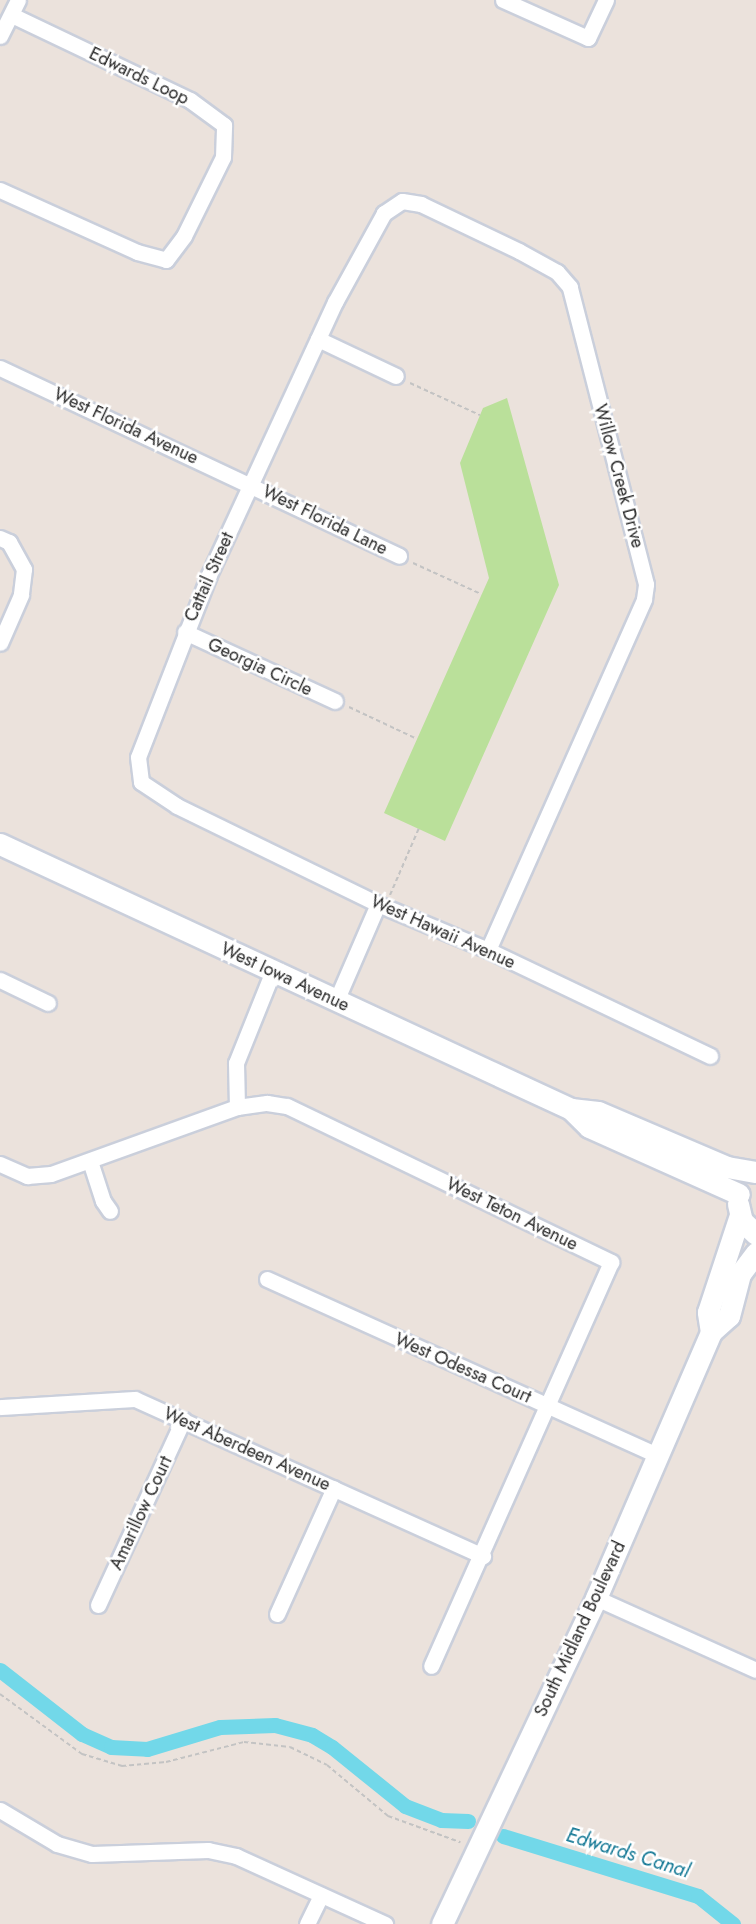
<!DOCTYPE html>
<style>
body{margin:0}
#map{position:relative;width:756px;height:1924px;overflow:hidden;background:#ebe2dc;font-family:Jost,sans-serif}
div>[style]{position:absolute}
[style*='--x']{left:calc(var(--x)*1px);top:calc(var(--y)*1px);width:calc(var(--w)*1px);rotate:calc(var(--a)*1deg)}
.green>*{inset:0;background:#bae09a}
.canal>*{height:15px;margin:-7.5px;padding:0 7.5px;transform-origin:7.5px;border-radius:7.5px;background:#72d8e9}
.path>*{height:2px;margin-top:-1px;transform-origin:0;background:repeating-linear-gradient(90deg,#c3c3c3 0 4.5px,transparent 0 7.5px)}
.roads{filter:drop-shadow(2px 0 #cacfdb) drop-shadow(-2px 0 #cacfdb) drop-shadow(0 2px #cacfdb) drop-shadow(0 -2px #cacfdb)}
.street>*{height:15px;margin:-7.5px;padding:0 7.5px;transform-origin:7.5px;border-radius:7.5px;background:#fff}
.secondary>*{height:21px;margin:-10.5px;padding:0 10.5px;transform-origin:10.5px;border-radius:10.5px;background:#fff}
span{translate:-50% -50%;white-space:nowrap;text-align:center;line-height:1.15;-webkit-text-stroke:5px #fff;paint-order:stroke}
.street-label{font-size:18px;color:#292929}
.water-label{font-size:20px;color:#127794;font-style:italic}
</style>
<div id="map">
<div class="green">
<i style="clip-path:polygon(507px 398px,559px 585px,445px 841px,384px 813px,489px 578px,460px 463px,483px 408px)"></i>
</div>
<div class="canal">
<i style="--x:0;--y:1670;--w:104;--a:38"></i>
<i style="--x:82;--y:1734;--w:32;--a:24"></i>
<i style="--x:111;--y:1747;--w:36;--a:3"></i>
<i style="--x:147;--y:1749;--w:76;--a:-16.8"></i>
<i style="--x:220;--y:1727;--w:55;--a:-2.1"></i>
<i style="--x:275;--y:1725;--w:38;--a:15"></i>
<i style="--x:312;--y:1735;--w:23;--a:31"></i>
<i style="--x:332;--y:1747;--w:94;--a:38.9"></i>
<i style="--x:405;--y:1806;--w:39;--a:21"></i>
<i style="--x:441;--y:1820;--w:27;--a:2"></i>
<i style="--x:503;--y:1836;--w:204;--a:17.1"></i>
<i style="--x:698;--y:1896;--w:45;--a:38.7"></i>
</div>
<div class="path">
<i style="--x:410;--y:383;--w:77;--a:24.6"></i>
<i style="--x:413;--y:563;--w:75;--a:24.5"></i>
<i style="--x:349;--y:707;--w:75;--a:25.2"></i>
<i style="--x:390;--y:895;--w:73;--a:-66.6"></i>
<i style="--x:0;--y:1694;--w:102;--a:36.2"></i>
<i style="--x:82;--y:1754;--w:42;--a:16.7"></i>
<i style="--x:122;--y:1766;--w:44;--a:-5.2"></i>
<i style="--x:166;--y:1762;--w:81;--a:-14.4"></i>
<i style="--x:244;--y:1742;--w:46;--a:6.2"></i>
<i style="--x:290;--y:1747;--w:41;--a:25.9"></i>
<i style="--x:327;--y:1765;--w:80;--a:39.9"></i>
<i style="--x:388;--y:1816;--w:77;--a:19.9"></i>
</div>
<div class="roads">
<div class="street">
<i style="--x:503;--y:0;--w:93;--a:24.1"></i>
<i style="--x:588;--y:38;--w:42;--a:-64.7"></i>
<i style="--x:0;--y:36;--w:40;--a:-63.4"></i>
<i style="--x:0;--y:190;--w:150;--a:24.3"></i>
<i style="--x:137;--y:252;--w:30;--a:15"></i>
<i style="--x:166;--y:260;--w:30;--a:-53"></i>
<i style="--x:184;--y:236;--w:88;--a:-63.7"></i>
<i style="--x:223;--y:157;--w:32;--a:-88"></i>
<i style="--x:224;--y:125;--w:42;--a:-143.7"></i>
<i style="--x:190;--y:100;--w:197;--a:-154.5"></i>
<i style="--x:318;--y:339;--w:86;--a:25.4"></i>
<i style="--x:0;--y:368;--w:441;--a:25.2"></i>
<i style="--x:0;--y:538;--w:10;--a:24"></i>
<i style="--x:9;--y:542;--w:31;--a:61"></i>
<i style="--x:24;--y:569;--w:26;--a:97"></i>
<i style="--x:21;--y:595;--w:52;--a:113.6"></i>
<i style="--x:185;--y:632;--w:165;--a:24.7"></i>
<i style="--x:488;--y:950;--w:384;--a:-66"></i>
<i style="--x:644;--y:599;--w:15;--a:-82"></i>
<i style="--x:646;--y:584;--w:307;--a:-104.4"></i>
<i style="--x:570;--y:287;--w:20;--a:-131"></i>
<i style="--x:557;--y:272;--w:43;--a:-151.1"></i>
<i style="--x:519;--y:251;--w:109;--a:-154.4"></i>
<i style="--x:421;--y:204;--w:19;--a:-171"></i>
<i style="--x:402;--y:201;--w:22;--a:146"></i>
<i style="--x:384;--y:213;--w:102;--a:118.8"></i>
<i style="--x:335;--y:302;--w:301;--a:114.8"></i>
<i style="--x:209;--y:575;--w:195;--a:111.3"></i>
<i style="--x:138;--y:757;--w:25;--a:83"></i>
<i style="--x:141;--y:782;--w:43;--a:33.7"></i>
<i style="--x:177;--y:806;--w:224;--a:26"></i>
<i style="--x:378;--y:904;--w:119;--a:22.7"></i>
<i style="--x:488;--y:950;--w:246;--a:25.5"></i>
<i style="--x:0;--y:980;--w:53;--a:25.6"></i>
<i style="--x:336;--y:1001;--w:106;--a:-66.6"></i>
<i style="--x:237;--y:1107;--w:44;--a:-91.3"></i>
<i style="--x:236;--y:1063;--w:99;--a:-68.1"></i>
<i style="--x:90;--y:1161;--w:42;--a:72"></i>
<i style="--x:103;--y:1201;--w:12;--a:55"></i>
<i style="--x:0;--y:1164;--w:30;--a:24"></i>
<i style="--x:27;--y:1176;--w:24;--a:-5"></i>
<i style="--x:51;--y:1174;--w:198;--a:-19.8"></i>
<i style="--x:237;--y:1107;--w:30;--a:-8"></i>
<i style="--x:267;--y:1103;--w:20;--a:9"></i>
<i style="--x:287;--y:1106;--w:360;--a:25.7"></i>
<i style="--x:611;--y:1262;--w:442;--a:114"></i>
<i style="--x:267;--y:1279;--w:430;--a:24.3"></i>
<i style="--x:0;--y:1407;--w:135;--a:-3.4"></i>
<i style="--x:135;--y:1399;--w:382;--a:24.3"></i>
<i style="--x:596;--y:1598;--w:175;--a:24.2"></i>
<i style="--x:98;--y:1605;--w:204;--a:-65.3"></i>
<i style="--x:277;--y:1614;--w:138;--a:-65.7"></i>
<i style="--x:0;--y:1810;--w:66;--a:30.8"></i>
<i style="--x:57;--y:1844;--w:36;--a:16"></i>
<i style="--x:92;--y:1854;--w:116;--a:-2"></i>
<i style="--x:208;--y:1850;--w:29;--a:12"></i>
<i style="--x:236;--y:1856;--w:164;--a:24.5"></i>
<i style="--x:307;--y:1924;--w:32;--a:-64"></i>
</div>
<div class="secondary">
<i style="--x:0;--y:844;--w:629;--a:24.9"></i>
<i style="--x:571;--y:1109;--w:27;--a:6"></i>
<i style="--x:598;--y:1112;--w:140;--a:23.1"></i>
<i style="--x:727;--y:1167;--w:28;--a:10"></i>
<i style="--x:571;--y:1109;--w:25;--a:45"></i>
<i style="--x:589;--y:1127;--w:164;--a:24.1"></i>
<i style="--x:738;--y:1204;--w:17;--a:77"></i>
<i style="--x:742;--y:1221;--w:19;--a:43"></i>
<i style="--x:711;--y:1332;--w:20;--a:-99"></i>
<i style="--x:708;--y:1312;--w:102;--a:-71.7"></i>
<i style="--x:442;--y:1924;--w:361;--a:-64.7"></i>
<i style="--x:596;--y:1598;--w:290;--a:-66.6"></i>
<i style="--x:711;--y:1332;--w:24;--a:-42"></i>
<i style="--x:729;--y:1316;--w:43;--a:-75.3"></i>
<i style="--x:740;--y:1274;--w:26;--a:-53"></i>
</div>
</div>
<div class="street-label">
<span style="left:139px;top:76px;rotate:26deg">Edwards Loop</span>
<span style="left:126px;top:426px;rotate:25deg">West Florida Avenue</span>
<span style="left:619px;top:476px;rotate:75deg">Willow Creek Drive</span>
<span style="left:325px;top:520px;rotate:26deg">West Florida Lane</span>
<span style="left:209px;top:577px;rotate:-66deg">Cattail Street</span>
<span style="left:260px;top:667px;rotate:25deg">Georgia Circle</span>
<span style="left:443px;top:932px;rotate:24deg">West Hawaii Avenue</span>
<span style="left:285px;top:977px;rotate:25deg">West Iowa Avenue</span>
<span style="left:512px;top:1214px;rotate:26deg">West Teton Avenue</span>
<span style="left:463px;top:1368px;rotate:24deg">West Odessa Court</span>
<span style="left:247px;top:1449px;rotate:24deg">West Aberdeen Avenue</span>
<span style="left:141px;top:1513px;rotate:-65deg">Amarillow Court</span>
<span style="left:580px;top:1629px;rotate:-65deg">South Midland Boulevard</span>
</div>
<div class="water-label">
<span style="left:628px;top:1853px;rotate:17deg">Edwards Canal</span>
</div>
</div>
